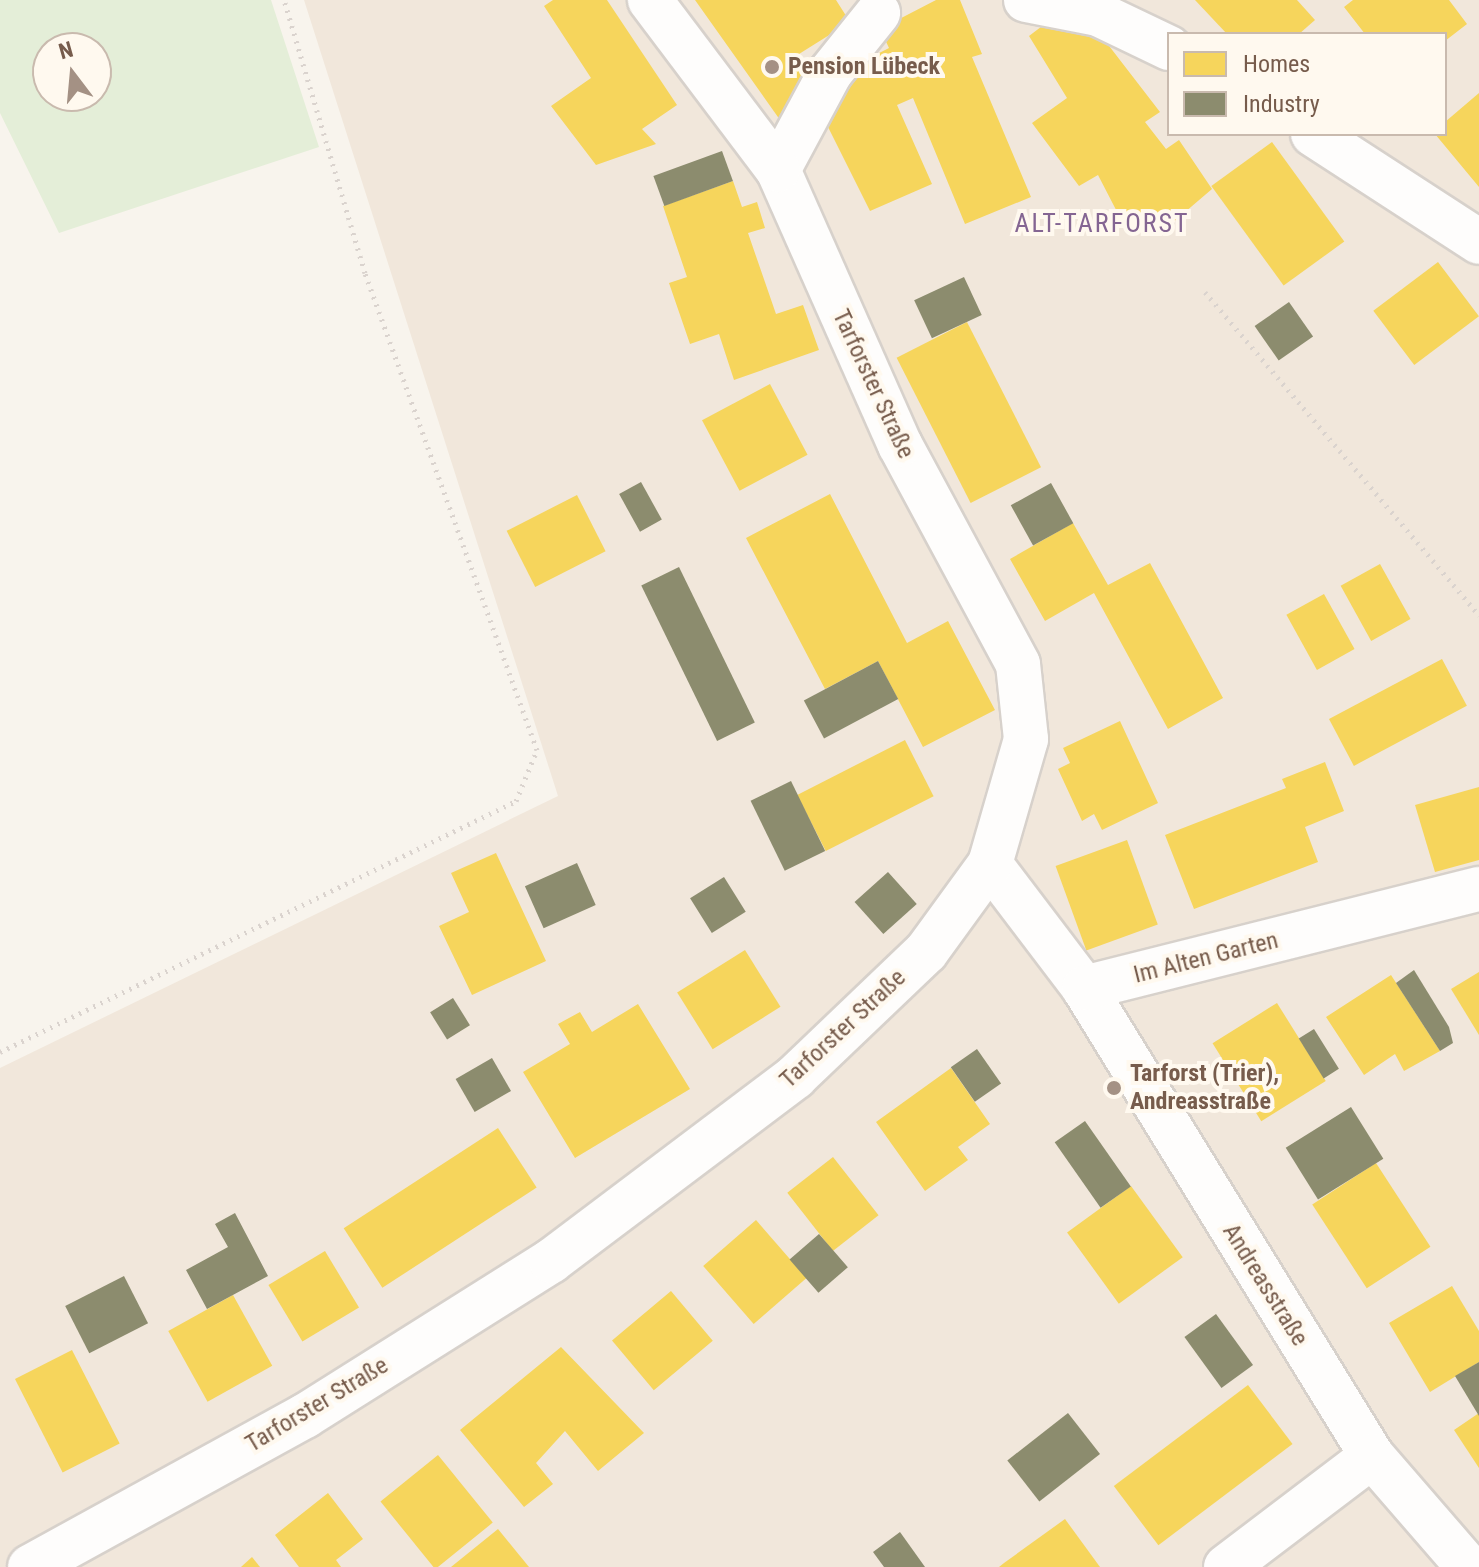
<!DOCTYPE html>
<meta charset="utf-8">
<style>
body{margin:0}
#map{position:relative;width:1479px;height:1567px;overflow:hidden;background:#f8f4ed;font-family:"Roboto Condensed",sans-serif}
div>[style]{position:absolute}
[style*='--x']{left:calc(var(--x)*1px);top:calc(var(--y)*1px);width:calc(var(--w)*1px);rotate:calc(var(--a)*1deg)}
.residential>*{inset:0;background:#f1e7db}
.green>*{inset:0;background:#e4eed8}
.homes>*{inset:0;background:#f6d55c;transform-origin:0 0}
.industry>*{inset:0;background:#8c8c6e;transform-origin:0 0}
.path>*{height:5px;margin-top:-2.5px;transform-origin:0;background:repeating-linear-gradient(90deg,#dad3ce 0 2px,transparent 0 8px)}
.roads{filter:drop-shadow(2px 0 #d7d1cb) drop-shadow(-2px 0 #d7d1cb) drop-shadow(0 2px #d7d1cb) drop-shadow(0 -2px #d7d1cb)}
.minor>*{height:44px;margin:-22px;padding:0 22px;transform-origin:22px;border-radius:22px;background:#fefdfc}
.dots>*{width:22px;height:22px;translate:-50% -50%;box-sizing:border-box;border:4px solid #fff9ef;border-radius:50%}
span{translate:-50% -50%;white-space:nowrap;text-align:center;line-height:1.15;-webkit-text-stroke:8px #fff9ef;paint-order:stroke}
.poi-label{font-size:24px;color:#775c4c;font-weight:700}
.left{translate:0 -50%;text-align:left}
.street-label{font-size:24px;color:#775c4c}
.neighbourhood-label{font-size:26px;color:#846592;letter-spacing:2px}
.legend{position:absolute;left:1167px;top:32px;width:280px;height:104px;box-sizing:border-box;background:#fff9ef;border:2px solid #c9baae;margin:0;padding:10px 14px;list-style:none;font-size:24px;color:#775c4c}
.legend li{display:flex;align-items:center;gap:16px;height:40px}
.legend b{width:40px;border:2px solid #c9baae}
.north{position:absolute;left:32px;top:32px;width:80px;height:80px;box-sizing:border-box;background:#fff9ef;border:2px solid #c9baae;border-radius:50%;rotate:344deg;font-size:22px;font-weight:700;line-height:32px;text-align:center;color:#775c4c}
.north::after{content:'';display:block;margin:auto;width:28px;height:36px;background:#a49184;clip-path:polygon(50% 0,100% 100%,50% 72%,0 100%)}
</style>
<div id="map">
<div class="residential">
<i style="clip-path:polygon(evenodd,304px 0,1479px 0,1479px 1567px,0 1567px,0 1068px,558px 796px,304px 0,1169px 34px,1445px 34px,1445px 134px,1169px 134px,1169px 34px)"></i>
</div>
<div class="green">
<i style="clip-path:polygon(evenodd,0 0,271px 0,319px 147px,59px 233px,0 113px,0 0,96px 48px,96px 96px,48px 96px,48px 48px,96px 48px)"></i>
</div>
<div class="homes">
<i style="clip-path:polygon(553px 0,607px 0,677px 105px,642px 129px,656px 144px,596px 165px,551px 106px,591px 78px,544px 6px)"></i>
<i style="clip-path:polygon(695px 0,836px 0,850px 22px,799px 54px,814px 79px,785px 127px)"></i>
<i style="clip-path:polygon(936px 0,960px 0,982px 54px,972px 57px,1031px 197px,965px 224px,913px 98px,897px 105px,932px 184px,870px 211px,819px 109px,840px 73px,889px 48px,880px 29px)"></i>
<i style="clip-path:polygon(1195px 0,1297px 0,1315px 20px,1299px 34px,1227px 34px)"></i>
<i style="clip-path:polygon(1353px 0,1449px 0,1467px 24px,1445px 41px,1445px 34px,1365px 34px,1344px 7px)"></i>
<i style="clip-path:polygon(1058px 14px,1086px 16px,1160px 112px,1145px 122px,1166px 149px,1179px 140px,1212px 189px,1164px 230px,1154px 215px,1128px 233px,1098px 175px,1079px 186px,1032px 123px,1067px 98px,1029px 36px)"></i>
<i style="clip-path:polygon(1479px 93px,1479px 187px,1435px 134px,1445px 134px,1445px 122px)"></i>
<i style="left:1272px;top:142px;width:123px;height:75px;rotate:54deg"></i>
<i style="clip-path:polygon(733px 181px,742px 207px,757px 202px,765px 228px,748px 233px,776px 314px,803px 305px,819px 350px,734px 380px,719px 334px,690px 344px,669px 283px,687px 277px,663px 206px)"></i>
<i style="left:1438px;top:262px;width:68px;height:81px;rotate:53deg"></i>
<i style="left:967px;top:322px;width:163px;height:79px;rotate:63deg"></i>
<i style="left:770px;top:384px;width:80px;height:77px;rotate:62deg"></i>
<i style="clip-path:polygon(830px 494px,907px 643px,948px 621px,995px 710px,923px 747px,878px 661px,825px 689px,746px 538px)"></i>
<i style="left:577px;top:495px;width:63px;height:79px;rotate:63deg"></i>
<i style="clip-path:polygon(1073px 523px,1108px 585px,1150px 563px,1223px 698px,1168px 729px,1094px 593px,1045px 621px,1010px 559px)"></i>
<i style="left:1380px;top:564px;width:63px;height:45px;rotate:61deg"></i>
<i style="left:1324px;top:594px;width:63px;height:43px;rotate:61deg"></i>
<i style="left:1442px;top:659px;width:53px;height:128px;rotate:62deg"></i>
<i style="clip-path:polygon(1120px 721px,1158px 803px,1102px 830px,1094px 814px,1082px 821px,1058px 769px,1070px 763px,1063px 748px)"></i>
<i style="left:905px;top:740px;width:63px;height:121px;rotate:63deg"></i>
<i style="clip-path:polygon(1325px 762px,1344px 811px,1305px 827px,1318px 862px,1194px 909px,1165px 835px,1286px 788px,1282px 779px)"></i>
<i style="clip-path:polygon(1479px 787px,1479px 860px,1435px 872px,1415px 805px)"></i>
<i style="left:1127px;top:840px;width:90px;height:76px;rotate:70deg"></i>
<i style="clip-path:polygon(496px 853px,546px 961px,472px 995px,439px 926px,469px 912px,451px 873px)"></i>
<i style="left:745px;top:950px;width:67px;height:80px;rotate:58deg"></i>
<i style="clip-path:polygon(1479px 972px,1479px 1035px,1451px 989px)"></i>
<i style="clip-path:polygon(1391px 975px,1440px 1051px,1404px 1071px,1395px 1054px,1364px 1075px,1326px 1017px)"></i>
<i style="left:1277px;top:1003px;width:92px;height:76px;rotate:58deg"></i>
<i style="clip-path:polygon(638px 1004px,690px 1089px,575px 1158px,523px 1072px,570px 1044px,558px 1024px,580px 1012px,592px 1032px)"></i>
<i style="clip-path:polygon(951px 1068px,990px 1124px,958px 1147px,968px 1160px,925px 1191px,876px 1122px)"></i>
<i style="left:498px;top:1128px;width:71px;height:184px;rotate:57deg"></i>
<i style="left:833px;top:1157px;width:74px;height:58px;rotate:52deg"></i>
<i style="left:1376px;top:1163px;width:100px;height:76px;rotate:57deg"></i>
<i style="left:1131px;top:1186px;width:88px;height:79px;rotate:54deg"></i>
<i style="left:756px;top:1220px;width:77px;height:70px;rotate:49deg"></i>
<i style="left:325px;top:1251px;width:66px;height:66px;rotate:59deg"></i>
<i style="clip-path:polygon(1452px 1286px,1479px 1331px,1479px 1362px,1430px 1392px,1389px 1323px)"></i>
<i style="left:671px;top:1291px;width:65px;height:77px;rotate:50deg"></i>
<i style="left:233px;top:1295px;width:81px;height:74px;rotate:61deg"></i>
<i style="clip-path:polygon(561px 1347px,644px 1433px,598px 1471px,565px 1431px,536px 1463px,553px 1484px,524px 1507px,460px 1430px)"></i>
<i style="left:72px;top:1350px;width:105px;height:64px;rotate:63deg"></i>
<i style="left:1248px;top:1385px;width:74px;height:168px;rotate:53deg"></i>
<i style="clip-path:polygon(1479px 1413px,1479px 1468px,1454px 1430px)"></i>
<i style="left:438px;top:1455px;width:87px;height:74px;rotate:51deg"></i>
<i style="clip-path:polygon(328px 1493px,363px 1539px,336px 1560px,341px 1567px,299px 1567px,275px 1535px)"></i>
<i style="clip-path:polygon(1065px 1519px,1100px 1567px,999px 1567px,1004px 1563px)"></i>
<i style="clip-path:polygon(498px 1529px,529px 1567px,451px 1567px)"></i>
<i style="clip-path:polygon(252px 1557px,260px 1567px,241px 1567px)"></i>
</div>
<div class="industry">
<i style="left:722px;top:151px;width:32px;height:73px;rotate:70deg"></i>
<i style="left:964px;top:277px;width:42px;height:55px;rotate:65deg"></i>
<i style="left:1289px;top:302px;width:42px;height:42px;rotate:55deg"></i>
<i style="left:641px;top:482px;width:43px;height:25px;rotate:61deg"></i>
<i style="left:1051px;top:483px;width:46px;height:46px;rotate:61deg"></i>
<i style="left:679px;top:567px;width:173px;height:42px;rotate:64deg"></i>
<i style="left:878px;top:661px;width:43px;height:84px;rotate:62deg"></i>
<i style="left:791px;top:781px;width:78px;height:45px;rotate:64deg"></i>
<i style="left:577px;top:863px;width:46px;height:57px;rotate:66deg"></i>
<i style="left:888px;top:872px;width:43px;height:45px;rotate:48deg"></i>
<i style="left:724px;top:877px;width:41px;height:40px;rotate:58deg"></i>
<i style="clip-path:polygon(1414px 970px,1449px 1027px,1453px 1043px,1440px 1051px,1396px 983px)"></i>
<i style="left:453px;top:998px;width:32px;height:27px;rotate:58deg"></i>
<i style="left:1314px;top:1029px;width:47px;height:18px;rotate:58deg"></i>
<i style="left:977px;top:1049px;width:42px;height:32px;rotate:55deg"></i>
<i style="left:492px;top:1058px;width:38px;height:42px;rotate:60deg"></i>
<i style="left:1351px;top:1107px;width:61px;height:77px;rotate:58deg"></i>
<i style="left:1085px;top:1121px;width:80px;height:37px;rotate:55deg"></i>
<i style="clip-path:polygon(235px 1213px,268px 1276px,207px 1309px,186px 1270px,228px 1247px,215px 1224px)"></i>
<i style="left:819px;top:1234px;width:44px;height:39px;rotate:49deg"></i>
<i style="left:124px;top:1276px;width:53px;height:66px;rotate:63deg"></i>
<i style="left:1216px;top:1314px;width:63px;height:39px;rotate:54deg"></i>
<i style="clip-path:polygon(1479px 1362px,1479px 1416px,1455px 1376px)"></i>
<i style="left:1068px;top:1413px;width:52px;height:77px;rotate:52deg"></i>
<i style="clip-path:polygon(900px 1532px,925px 1567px,884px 1567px,873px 1552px)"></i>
</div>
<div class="path">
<i style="--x:1205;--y:292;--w:424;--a:49.7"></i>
<i style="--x:0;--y:1052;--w:574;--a:-25.94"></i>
<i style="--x:516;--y:801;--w:55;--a:-67.6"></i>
<i style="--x:537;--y:750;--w:507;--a:-109.83"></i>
<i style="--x:365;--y:273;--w:285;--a:-106.5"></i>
</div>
<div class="roads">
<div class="minor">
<i style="--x:1026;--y:0;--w:73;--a:11"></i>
<i style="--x:1098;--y:14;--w:79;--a:25.6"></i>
<i style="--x:1313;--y:134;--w:198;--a:33"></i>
<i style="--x:778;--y:170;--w:110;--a:-61.8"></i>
<i style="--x:830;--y:73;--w:77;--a:-51.3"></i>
<i style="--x:990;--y:864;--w:156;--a:52.8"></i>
<i style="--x:1084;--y:988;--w:550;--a:58.39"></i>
<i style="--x:1372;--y:1456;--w:147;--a:49.1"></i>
<i style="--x:1084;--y:988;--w:407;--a:-14.1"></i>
<i style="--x:30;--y:1567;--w:314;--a:-28.8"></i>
<i style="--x:305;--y:1416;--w:291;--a:-32.2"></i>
<i style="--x:551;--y:1261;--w:306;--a:-37"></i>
<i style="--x:795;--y:1077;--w:181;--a:-43.7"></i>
<i style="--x:926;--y:952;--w:109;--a:-54"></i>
<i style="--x:990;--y:864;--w:130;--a:-73.9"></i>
<i style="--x:1026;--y:739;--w:75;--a:-96.1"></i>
<i style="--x:1018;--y:664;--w:249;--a:-118.3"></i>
<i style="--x:900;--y:445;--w:301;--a:-113.9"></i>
<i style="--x:778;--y:170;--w:213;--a:-127"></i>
<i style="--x:1226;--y:1567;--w:183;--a:-37.2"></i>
</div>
</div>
<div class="dots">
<i style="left:772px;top:67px;background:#a49184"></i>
<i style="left:1114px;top:1088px;background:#a49184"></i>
</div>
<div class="poi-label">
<span class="left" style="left:788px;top:67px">Pension Lübeck</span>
<span class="left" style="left:1130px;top:1088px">Tarforst (Trier),<br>Andreasstraße</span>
</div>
<div class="street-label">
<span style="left:873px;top:384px;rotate:65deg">Tarforster Straße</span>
<span style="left:1206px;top:958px;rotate:-14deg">Im Alten Garten</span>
<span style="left:843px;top:1029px;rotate:-43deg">Tarforster Straße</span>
<span style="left:1265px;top:1285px;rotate:58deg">Andreasstraße</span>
<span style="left:317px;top:1405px;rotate:-31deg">Tarforster Straße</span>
</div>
<div class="neighbourhood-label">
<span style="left:1102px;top:224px">ALT-TARFORST</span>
</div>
<ul class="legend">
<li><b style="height:22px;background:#f6d55c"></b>Homes</li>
<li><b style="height:22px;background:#8c8c6e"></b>Industry</li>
</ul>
<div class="north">N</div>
</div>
